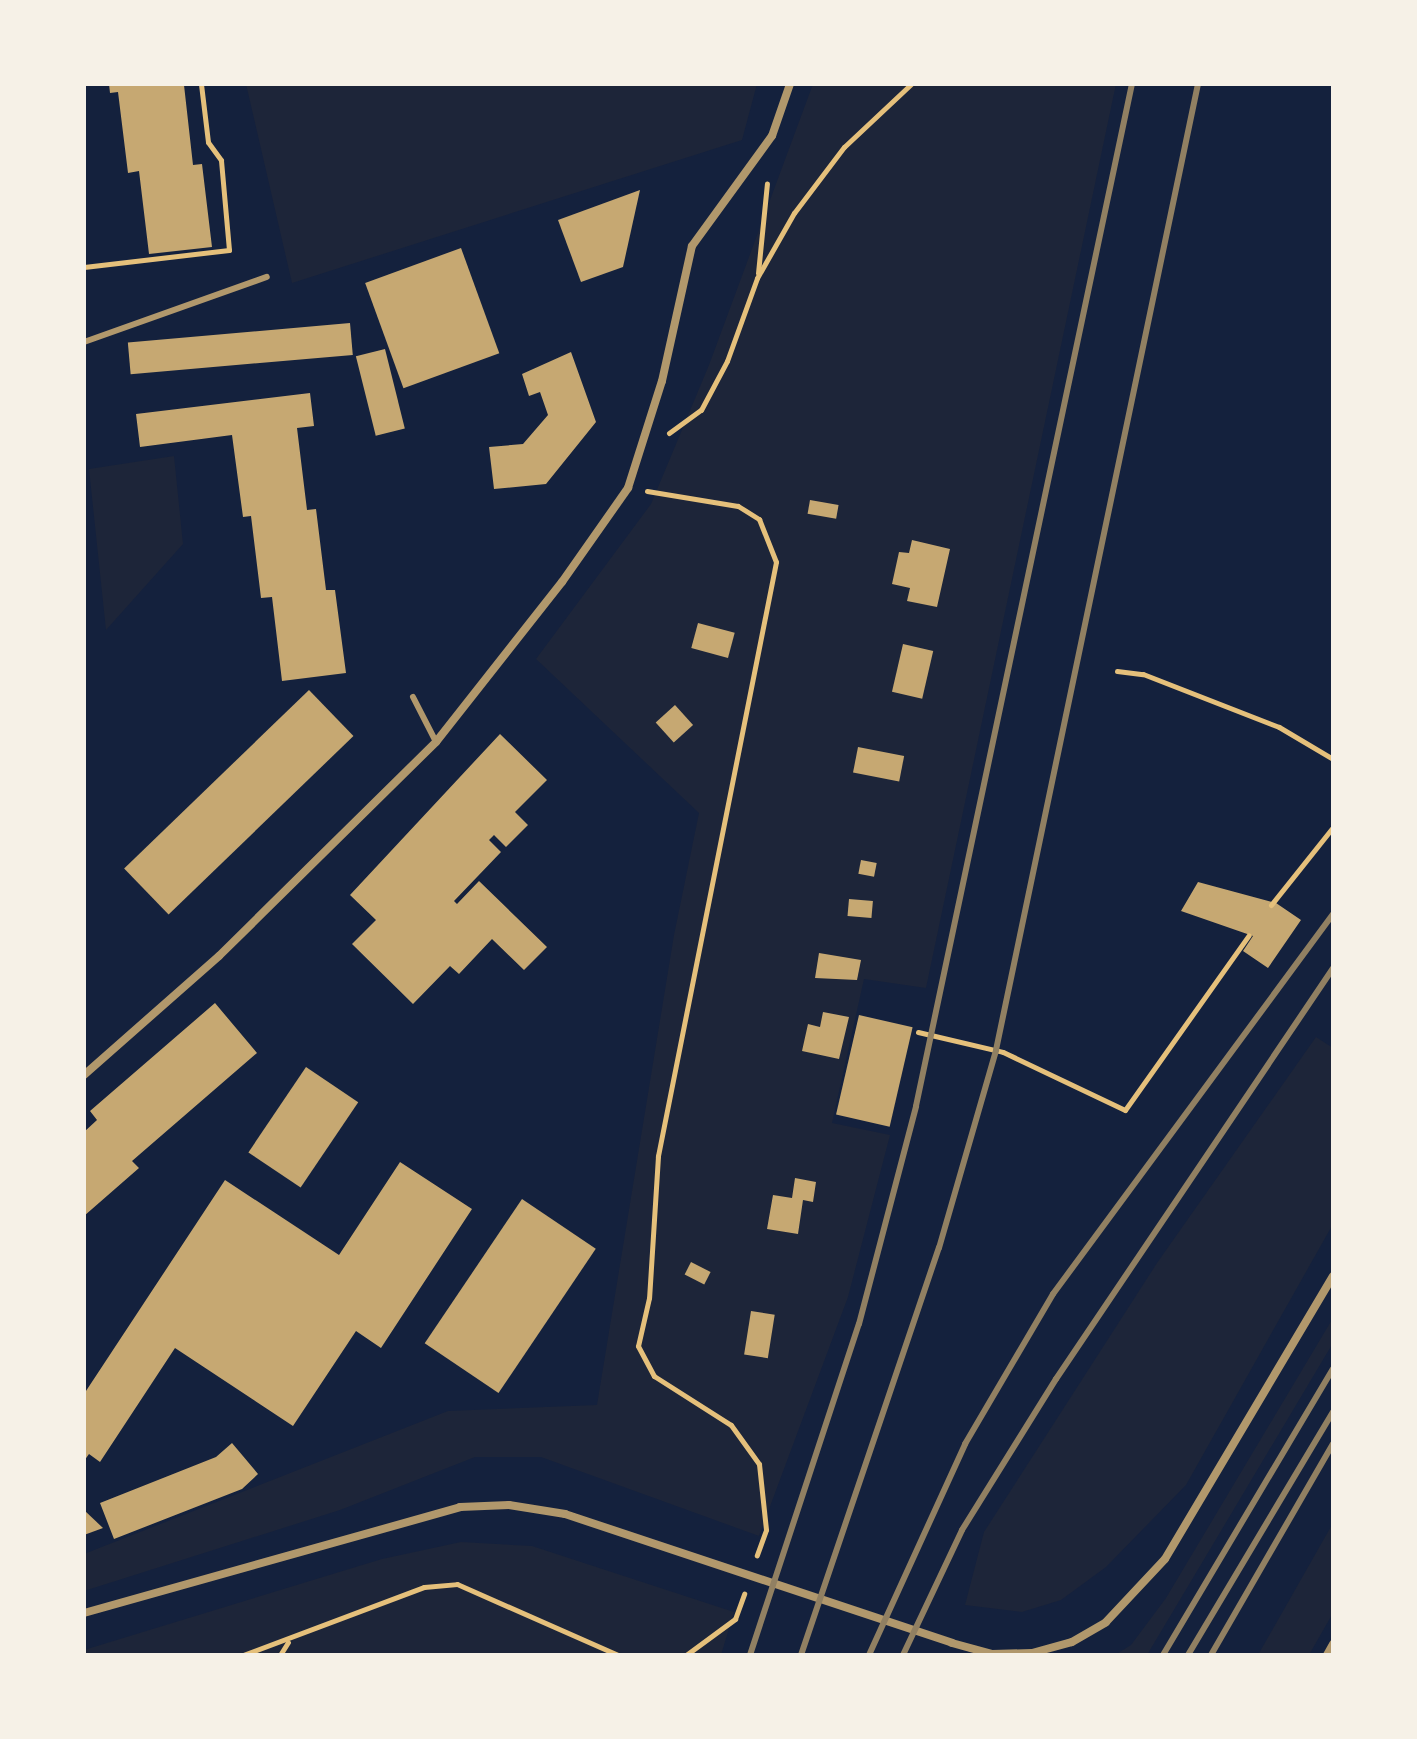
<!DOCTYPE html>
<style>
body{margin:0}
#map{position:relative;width:1417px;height:1739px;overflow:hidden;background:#14213d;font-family:"Times New Roman",serif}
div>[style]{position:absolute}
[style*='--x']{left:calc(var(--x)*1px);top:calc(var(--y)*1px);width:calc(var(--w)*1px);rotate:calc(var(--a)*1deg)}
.green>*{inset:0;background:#1d2539}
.building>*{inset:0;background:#c6a872;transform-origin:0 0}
.path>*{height:5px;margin:-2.5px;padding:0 2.5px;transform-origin:2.5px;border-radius:2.5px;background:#e5c07b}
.service>*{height:6px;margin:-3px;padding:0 3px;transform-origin:3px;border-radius:3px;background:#b1986c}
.minor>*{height:8px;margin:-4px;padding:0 4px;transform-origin:4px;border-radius:4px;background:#b1986c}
.rail>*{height:6px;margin:-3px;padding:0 3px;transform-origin:3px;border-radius:3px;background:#918062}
span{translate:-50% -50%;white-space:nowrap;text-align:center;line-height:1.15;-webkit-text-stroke:7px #f6f1e7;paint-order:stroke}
.frame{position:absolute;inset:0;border:86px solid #f6f1e7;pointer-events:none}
</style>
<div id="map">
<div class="green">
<i style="clip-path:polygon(246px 84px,757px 84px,742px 140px,292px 283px)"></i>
<i style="clip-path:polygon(813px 84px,1116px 84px,926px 988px,864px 979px,832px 1123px,890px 1135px,848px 1297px,759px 1536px,541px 1457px,475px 1457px,340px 1510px,84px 1591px,84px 1554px,448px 1411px,597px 1405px,674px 935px,699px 813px,536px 659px,651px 504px,709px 365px)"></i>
<i style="clip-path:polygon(174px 456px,183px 544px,106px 630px,89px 469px)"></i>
<i style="clip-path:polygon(1316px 1037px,1333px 1048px,1333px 1224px,1186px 1485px,1106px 1567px,1061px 1600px,1022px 1612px,965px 1605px,984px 1532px,1157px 1263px)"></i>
<i style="clip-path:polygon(1333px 1318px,1333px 1343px,1147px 1655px,1115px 1655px,1131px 1645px,1166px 1598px)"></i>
<i style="clip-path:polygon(1333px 1523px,1333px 1613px,1309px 1655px,1258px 1655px)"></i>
<i style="clip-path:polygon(461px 1542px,532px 1546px,734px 1612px,721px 1655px,84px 1655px,84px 1650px,382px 1559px)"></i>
</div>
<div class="building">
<i style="clip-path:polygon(109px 84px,184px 85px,193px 165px,202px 164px,212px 247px,149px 254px,139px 171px,128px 173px,118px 92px,110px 93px)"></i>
<i style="clip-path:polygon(640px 190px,623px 267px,581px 282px,558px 220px)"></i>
<i style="left:461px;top:248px;width:112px;height:102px;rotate:70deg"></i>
<i style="left:350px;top:323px;width:32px;height:223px;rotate:85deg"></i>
<i style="left:385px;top:349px;width:82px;height:30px;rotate:76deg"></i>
<i style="clip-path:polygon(571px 352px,596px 422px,546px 484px,494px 489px,489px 447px,523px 444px,548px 415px,540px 392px,529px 396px,522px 374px)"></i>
<i style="clip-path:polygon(310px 393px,314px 426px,297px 428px,307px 510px,316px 509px,326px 590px,335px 590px,346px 673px,282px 681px,272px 597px,261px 598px,251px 516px,243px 517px,232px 435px,140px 447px,136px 414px)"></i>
<i style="left:810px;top:500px;width:29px;height:14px;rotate:10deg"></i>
<i style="clip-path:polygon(912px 540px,950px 549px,937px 607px,907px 601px,910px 588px,892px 584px,899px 552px,909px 553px)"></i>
<i style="left:698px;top:623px;width:38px;height:26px;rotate:15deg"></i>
<i style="left:903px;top:644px;width:31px;height:49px;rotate:13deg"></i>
<i style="left:309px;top:690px;width:64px;height:257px;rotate:46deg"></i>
<i style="left:675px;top:705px;width:27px;height:26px;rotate:48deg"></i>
<i style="clip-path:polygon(500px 734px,547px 780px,515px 812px,528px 825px,506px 847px,494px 835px,489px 840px,501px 852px,454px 901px,457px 904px,479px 881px,547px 947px,524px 970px,492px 939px,459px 974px,450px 966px,413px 1004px,352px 944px,376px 920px,350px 895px)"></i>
<i style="left:858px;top:747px;width:47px;height:26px;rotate:11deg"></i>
<i style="left:861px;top:860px;width:16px;height:14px;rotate:11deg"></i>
<i style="clip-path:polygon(1198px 882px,1276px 903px,1301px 920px,1268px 968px,1243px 951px,1253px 936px,1181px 911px)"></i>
<i style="left:849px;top:899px;width:24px;height:17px;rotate:5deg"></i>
<i style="clip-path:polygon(819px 953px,861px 960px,857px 980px,815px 978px)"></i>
<i style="clip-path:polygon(215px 1003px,257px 1053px,132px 1161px,139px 1168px,84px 1216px,84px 1132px,97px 1120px,90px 1111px)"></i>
<i style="clip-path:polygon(823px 1012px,849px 1017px,839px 1059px,802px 1051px,808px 1024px,820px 1027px)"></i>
<i style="left:859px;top:1015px;width:55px;height:102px;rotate:13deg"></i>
<i style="left:306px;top:1067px;width:63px;height:103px;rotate:34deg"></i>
<i style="clip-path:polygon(400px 1162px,472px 1209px,381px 1348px,356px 1331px,293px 1426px,175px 1348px,100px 1462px,89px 1454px,84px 1461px,84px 1394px,225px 1180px,339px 1255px)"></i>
<i style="clip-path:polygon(795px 1178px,816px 1182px,813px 1202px,803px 1200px,798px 1234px,767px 1229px,773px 1195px,792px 1198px)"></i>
<i style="left:522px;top:1199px;width:89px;height:174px;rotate:34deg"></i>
<i style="left:691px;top:1262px;width:22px;height:14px;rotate:27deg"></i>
<i style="left:751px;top:1311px;width:24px;height:44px;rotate:9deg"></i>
<i style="clip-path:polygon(232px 1443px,258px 1474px,242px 1489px,114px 1539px,100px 1503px,216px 1457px)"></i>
<i style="clip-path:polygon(84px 1510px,103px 1528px,84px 1535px)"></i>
</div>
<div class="path">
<i style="--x:84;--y:267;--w:146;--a:-6.7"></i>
<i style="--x:229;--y:250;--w:90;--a:-95.1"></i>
<i style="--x:221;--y:160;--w:22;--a:-126"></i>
<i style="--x:208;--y:142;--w:58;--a:-96.9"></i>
<i style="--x:758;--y:273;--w:90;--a:-84.3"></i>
<i style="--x:669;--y:433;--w:39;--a:-36"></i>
<i style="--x:701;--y:410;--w:55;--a:-62"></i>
<i style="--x:727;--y:361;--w:88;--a:-70.1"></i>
<i style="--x:757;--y:278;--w:75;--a:-60.4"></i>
<i style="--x:794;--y:213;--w:83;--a:-52.9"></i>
<i style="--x:844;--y:147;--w:92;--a:-43.2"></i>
<i style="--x:647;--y:491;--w:92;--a:9.4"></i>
<i style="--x:738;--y:506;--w:25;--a:32"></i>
<i style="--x:759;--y:519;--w:46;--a:68.4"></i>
<i style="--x:776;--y:562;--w:606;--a:101.24"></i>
<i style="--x:658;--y:1156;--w:142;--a:93.6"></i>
<i style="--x:649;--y:1298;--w:49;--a:102.9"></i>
<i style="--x:638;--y:1346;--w:34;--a:62"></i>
<i style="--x:654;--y:1376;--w:91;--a:32.5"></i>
<i style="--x:731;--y:1425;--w:48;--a:54.3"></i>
<i style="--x:759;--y:1464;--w:66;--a:83.9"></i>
<i style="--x:766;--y:1530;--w:27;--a:110"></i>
<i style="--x:1117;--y:671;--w:26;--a:7"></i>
<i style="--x:1143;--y:674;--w:146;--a:21.3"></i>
<i style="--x:1279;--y:727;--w:63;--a:30.7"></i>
<i style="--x:1271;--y:905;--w:100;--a:-51.5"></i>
<i style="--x:918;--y:1032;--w:87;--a:13.2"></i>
<i style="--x:1003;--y:1052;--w:135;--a:25.4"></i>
<i style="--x:1125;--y:1110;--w:214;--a:-54.7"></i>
<i style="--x:243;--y:1655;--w:193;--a:-20.6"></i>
<i style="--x:424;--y:1587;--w:33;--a:-5"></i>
<i style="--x:457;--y:1584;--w:176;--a:23.8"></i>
<i style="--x:280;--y:1655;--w:15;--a:-58"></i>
<i style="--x:686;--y:1655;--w:61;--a:-36.3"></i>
<i style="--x:735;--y:1619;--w:27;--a:-70"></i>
</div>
<div class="service">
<i style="--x:84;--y:342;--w:194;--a:-19.6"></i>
<i style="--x:413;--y:697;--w:51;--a:62.9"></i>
</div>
<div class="minor">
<i style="--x:84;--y:1075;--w:180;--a:-41.4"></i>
<i style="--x:219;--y:956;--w:305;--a:-44.6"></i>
<i style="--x:436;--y:742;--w:204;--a:-51.8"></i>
<i style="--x:562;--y:582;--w:115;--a:-54.9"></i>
<i style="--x:628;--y:488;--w:112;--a:-72.4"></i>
<i style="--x:662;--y:381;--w:138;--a:-77.5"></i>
<i style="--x:692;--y:246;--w:136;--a:-54"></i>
<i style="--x:772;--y:136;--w:55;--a:-70.9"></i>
<i style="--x:84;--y:1613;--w:391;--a:-15.7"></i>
<i style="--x:460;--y:1507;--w:49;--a:-2.3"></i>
<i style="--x:509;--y:1505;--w:57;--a:9.1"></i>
<i style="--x:565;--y:1514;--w:408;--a:18.4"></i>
<i style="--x:952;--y:1643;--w:41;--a:15.4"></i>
<i style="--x:992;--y:1654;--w:40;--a:-1.4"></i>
<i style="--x:1032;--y:1653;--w:41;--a:-15.4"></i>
<i style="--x:1072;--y:1642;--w:39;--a:-30"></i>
<i style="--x:1106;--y:1622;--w:86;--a:-46.9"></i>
<i style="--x:1165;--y:1559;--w:329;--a:-59.3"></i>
<i style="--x:1327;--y:1655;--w:13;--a:-61"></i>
</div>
<div class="rail">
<i style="--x:750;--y:1655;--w:348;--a:-71.8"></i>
<i style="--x:859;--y:1324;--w:225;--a:-75.3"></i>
<i style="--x:916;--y:1106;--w:1045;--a:-78.07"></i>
<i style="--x:801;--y:1655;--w:430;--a:-71.3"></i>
<i style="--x:939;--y:1248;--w:206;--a:-73.9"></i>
<i style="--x:996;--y:1050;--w:987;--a:-78.19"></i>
<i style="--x:869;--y:1655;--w:232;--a:-65.5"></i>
<i style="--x:965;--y:1444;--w:174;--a:-59.6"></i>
<i style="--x:1053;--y:1294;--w:472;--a:-53.6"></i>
<i style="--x:903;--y:1655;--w:138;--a:-64.7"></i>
<i style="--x:962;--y:1530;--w:178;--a:-58.1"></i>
<i style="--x:1056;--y:1379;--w:496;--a:-56"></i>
<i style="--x:1163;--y:1655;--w:333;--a:-59.3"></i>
<i style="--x:1188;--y:1655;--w:283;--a:-59.2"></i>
<i style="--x:1211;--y:1655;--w:244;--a:-60"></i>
</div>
<div class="frame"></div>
</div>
